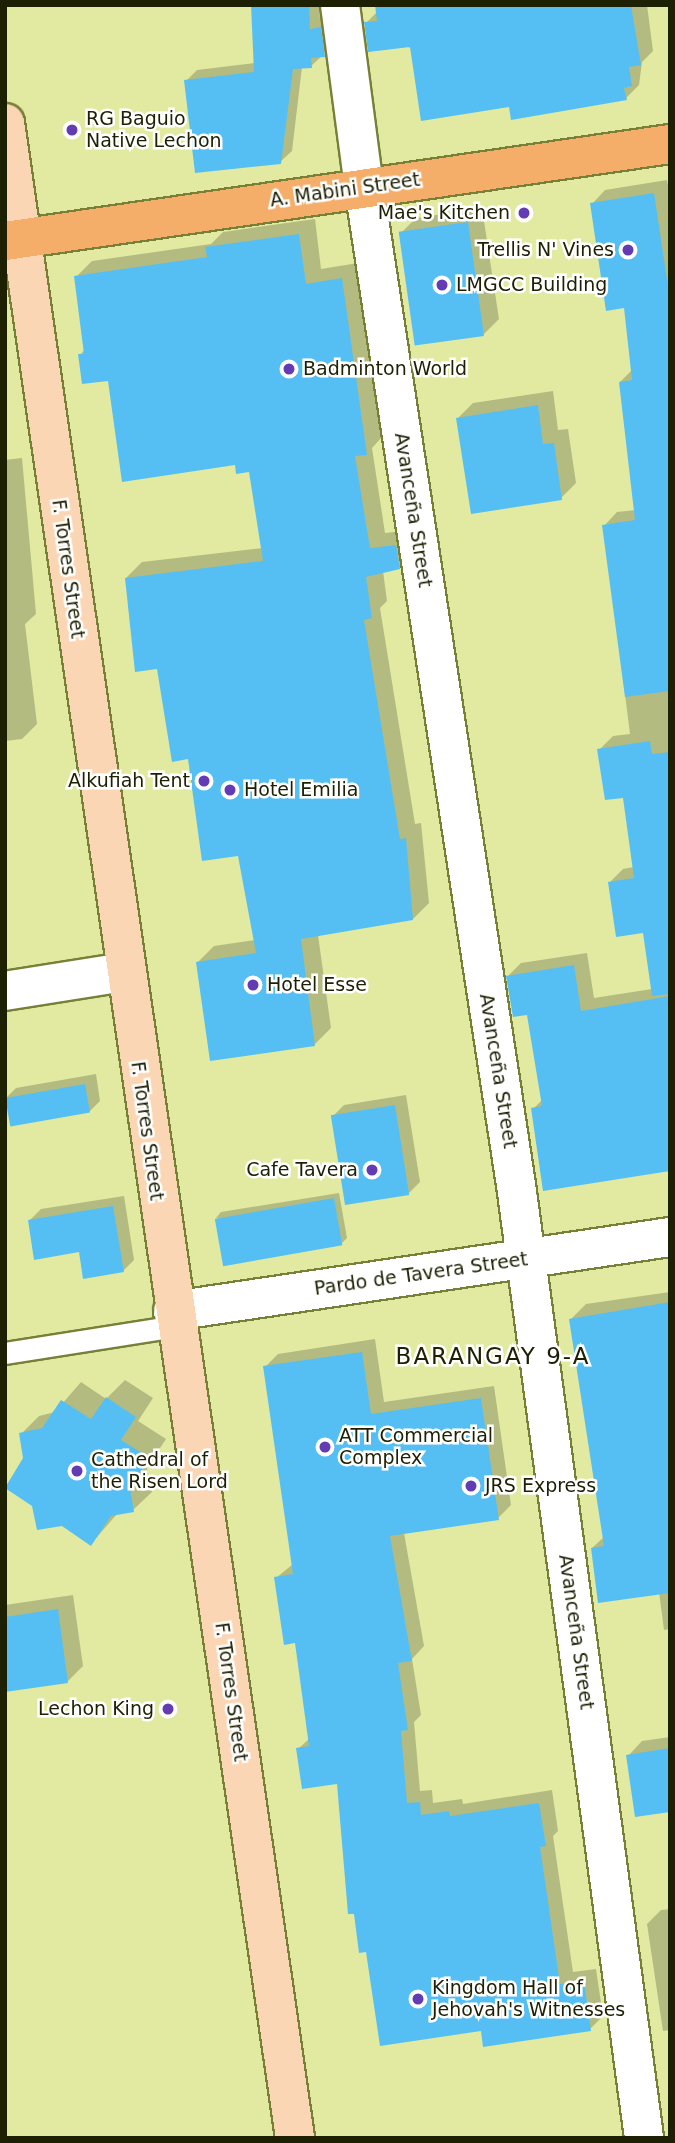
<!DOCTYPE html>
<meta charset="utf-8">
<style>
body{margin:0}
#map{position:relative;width:675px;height:2143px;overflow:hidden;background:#e1eaa0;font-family:"DejaVu Sans",sans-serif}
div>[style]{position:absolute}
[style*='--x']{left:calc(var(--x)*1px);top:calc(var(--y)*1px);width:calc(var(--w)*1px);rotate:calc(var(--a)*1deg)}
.shadow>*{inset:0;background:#0003}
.building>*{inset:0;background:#55bff4;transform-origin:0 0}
.roads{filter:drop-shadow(2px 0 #787f37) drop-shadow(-2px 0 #787f37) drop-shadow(0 2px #787f37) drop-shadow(0 -2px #787f37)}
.lane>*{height:21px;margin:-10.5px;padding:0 10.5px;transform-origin:10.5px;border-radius:10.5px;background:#fff}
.street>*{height:38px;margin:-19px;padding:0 19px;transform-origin:19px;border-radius:19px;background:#fff}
.secondary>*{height:38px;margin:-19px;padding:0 19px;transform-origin:19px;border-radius:19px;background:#fad6b4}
.primary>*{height:38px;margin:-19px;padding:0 19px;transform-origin:19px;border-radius:19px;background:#f4ae69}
.dots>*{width:19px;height:19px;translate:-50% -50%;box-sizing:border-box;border:4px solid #fff;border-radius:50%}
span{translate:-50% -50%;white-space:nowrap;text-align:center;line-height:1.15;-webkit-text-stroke:5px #fff;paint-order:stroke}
.poi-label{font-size:19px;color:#1d2003}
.left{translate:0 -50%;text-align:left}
.right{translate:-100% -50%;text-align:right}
.street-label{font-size:19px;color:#1d2003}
.quarter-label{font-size:23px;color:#1d2003;letter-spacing:2px}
.frame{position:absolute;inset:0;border:7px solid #1d2003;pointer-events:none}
</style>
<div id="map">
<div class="shadow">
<i style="clip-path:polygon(252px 5px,319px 5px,320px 19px,331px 17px,335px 44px,311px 66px,302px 67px,292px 151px,280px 162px,186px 81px,197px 70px,255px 63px)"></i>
<i style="clip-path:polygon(377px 5px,647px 5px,653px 51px,642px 62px,639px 85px,626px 98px,511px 105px,366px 23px,378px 11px)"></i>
<i style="clip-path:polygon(667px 180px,670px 196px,670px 1169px,533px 1109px,543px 1099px,529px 1013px,508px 976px,521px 963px,587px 953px,594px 998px,652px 989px,644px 931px,610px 882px,623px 869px,634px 867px,624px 796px,599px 750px,613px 736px,630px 734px,604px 526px,617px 512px,636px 510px,620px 382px,632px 370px,625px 306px,592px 204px,605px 190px)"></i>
<i style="clip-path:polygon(482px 208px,499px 319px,484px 334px,400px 234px,416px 218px)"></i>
<i style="clip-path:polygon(315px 219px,321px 269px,358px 263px,382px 437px,372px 448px,385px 533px,412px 530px,415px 552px,399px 568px,383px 571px,387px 601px,380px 608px,415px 824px,421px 823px,429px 903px,413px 919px,318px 935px,331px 1028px,315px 1044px,198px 962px,214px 946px,255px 940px,240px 854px,158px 667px,126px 578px,142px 562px,263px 548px,250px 470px,80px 355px,85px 349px,76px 277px,92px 261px,211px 244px,223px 232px)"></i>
<i style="clip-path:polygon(553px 391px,558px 430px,568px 429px,576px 483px,561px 498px,458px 418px,473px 403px)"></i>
<i style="clip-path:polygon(22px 458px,36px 614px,25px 624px,37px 724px,22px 739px,5px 741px,5px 460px)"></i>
<i style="clip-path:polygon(96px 1074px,100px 1101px,89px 1112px,5px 1099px,16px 1088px)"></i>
<i style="clip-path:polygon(406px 1095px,420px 1182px,409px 1193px,333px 1116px,344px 1105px)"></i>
<i style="clip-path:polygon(339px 1193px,347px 1238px,341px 1244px,216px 1218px,221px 1212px)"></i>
<i style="clip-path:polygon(124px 1196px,134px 1260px,123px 1271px,30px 1220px,41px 1209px)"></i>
<i style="clip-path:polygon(670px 1292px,670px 1629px,664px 1630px,659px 1592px,592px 1548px,605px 1536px,571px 1319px,586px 1304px)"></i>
<i style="clip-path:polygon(375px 1339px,384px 1402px,494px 1386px,511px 1505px,498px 1518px,404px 1533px,424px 1646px,412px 1659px,421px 1715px,414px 1722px,420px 1791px,432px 1790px,433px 1803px,462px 1799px,463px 1804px,552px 1790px,558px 1831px,553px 1836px,573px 1972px,596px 1969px,603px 2016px,590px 2029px,339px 1782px,298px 1749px,310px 1738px,296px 1641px,276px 1578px,293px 1564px,265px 1367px,278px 1354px)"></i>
<i style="clip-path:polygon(125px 1380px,153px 1398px,138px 1421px,166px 1439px,147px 1468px,152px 1492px,133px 1510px,117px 1514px,91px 1544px,6px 1486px,25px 1458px,21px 1434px,39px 1416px,55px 1412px,81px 1382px,106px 1399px)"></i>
<i style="clip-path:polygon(73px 1595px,83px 1666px,68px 1681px,5px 1690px,5px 1605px)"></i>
<i style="clip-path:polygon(670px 1737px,670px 1810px,628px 1756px,642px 1741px)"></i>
<i style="clip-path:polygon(670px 1909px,670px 2030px,663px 2031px,647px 1924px,661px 1910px)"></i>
</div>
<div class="building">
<i style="clip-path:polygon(251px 5px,309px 5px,310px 29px,321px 27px,325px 57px,311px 58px,312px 68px,293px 69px,281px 164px,195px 173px,184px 80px,254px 72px)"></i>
<i style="clip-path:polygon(375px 5px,631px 5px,641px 65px,629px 67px,632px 86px,624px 88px,627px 100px,511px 120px,509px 107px,421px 121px,410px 47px,368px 52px,364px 22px,377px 21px)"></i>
<i style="clip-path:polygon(654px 193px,670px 299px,670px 691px,625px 697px,602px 525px,635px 520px,619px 382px,632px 380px,624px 308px,606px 311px,590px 203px)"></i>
<i style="left:468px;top:222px;width:115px;height:70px;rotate:82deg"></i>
<i style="clip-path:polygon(299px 234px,306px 284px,342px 278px,367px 455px,355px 456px,370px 548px,396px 545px,400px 569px,366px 577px,372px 618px,364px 620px,400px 839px,406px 838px,413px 920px,301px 939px,315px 1046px,210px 1061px,196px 962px,256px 953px,238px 856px,202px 861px,188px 759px,172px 762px,157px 669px,135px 672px,125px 578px,263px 561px,249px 472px,236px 474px,235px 465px,122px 482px,108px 381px,82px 384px,78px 354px,84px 354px,74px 276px,207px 257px,205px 247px)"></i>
<i style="clip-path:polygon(538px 405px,543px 444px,554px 443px,562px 500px,471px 514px,456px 418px)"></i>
<i style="clip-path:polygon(650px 741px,652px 754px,670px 752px,670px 994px,652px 996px,643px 933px,616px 937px,608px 882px,634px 878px,623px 798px,605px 800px,597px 749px)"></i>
<i style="clip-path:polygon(574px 965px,581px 1011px,670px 996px,670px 1171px,543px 1191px,531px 1108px,542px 1106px,527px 1015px,513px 1017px,506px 976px)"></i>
<i style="left:85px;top:1084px;width:29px;height:81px;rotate:80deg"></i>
<i style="left:395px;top:1105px;width:91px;height:65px;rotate:81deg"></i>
<i style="left:334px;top:1198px;width:48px;height:121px;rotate:80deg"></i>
<i style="clip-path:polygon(113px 1206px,124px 1272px,83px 1279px,79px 1252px,34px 1260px,28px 1220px)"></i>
<i style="clip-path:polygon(670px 1302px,670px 1593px,598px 1603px,591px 1548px,604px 1546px,569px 1319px)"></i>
<i style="clip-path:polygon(362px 1352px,371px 1414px,481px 1398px,499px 1520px,390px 1536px,412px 1661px,398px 1663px,408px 1730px,401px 1731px,407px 1803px,420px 1802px,421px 1815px,449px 1811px,450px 1816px,539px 1803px,546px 1846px,540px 1847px,560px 1984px,584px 1981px,591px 2031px,483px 2047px,481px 2031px,380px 2046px,366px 1952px,359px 1953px,354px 1914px,348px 1914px,337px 1784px,302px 1789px,296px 1748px,309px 1746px,295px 1643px,284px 1645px,274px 1577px,293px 1574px,263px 1366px)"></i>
<i style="clip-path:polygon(106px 1397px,136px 1417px,121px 1440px,150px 1458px,130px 1488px,134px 1512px,111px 1516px,91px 1546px,62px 1526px,37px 1530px,32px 1506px,5px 1488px,23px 1458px,19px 1433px,42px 1428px,61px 1400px,91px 1419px)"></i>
<i style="clip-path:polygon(58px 1609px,68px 1683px,5px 1692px,5px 1617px)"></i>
<i style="clip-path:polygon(670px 1748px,670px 1812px,635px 1817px,626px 1755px)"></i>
</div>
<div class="roads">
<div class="lane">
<i style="--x:5;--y:1353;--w:173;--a:-9"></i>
</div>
<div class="street">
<i style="--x:340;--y:5;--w:184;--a:82.5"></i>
<i style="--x:364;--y:187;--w:1017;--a:81.34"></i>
<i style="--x:517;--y:1192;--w:954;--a:82.35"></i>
<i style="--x:5;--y:991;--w:121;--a:-9"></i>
<i style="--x:173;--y:1311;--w:502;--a:-8.47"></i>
</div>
<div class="secondary">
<i style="--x:5;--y:123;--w:2036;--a:81.81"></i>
</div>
<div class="primary">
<i style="--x:5;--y:241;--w:672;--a:-8.3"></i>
</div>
</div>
<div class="dots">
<i style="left:72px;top:130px;background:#633bb3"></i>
<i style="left:524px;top:213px;background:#633bb3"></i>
<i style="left:628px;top:250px;background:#633bb3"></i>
<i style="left:442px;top:285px;background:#633bb3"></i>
<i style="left:289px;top:369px;background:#633bb3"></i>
<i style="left:204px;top:781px;background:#633bb3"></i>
<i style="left:230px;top:790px;background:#633bb3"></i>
<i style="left:253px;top:985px;background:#633bb3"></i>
<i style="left:372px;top:1170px;background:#633bb3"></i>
<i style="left:325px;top:1447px;background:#633bb3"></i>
<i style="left:77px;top:1471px;background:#633bb3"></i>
<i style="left:471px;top:1486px;background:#633bb3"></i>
<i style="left:168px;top:1709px;background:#633bb3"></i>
<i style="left:418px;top:1999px;background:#633bb3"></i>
</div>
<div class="poi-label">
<span class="left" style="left:86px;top:130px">RG Baguio<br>Native Lechon</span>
<span class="right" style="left:510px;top:213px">Mae's Kitchen</span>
<span class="right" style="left:614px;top:250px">Trellis N' Vines</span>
<span class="left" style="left:456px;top:285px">LMGCC Building</span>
<span class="left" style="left:303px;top:369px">Badminton World</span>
<span class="right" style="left:190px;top:781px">Alkufiah Tent</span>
<span class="left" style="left:244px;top:790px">Hotel Emilia</span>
<span class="left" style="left:267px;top:985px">Hotel Esse</span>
<span class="right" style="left:358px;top:1170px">Cafe Tavera</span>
<span class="left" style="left:339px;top:1447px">ATT Commercial<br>Complex</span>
<span class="left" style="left:91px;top:1471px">Cathedral of<br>the Risen Lord</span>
<span class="left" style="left:485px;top:1486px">JRS Express</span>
<span class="right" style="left:154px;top:1709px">Lechon King</span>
<span class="left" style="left:432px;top:1999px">Kingdom Hall of<br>Jehovah's Witnesses</span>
</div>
<div class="street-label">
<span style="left:345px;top:190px;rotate:-8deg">A. Mabini Street</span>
<span style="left:413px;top:510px;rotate:81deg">Avanceña Street</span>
<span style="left:68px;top:569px;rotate:82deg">F. Torres Street</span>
<span style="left:498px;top:1071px;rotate:81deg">Avanceña Street</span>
<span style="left:147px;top:1131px;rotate:82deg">F. Torres Street</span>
<span style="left:421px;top:1274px;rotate:-8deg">Pardo de Tavera Street</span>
<span style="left:576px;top:1632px;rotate:82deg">Avanceña Street</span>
<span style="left:231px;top:1692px;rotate:82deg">F. Torres Street</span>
</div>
<div class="quarter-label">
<span style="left:493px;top:1356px">BARANGAY 9-A</span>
</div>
<div class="frame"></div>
</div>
